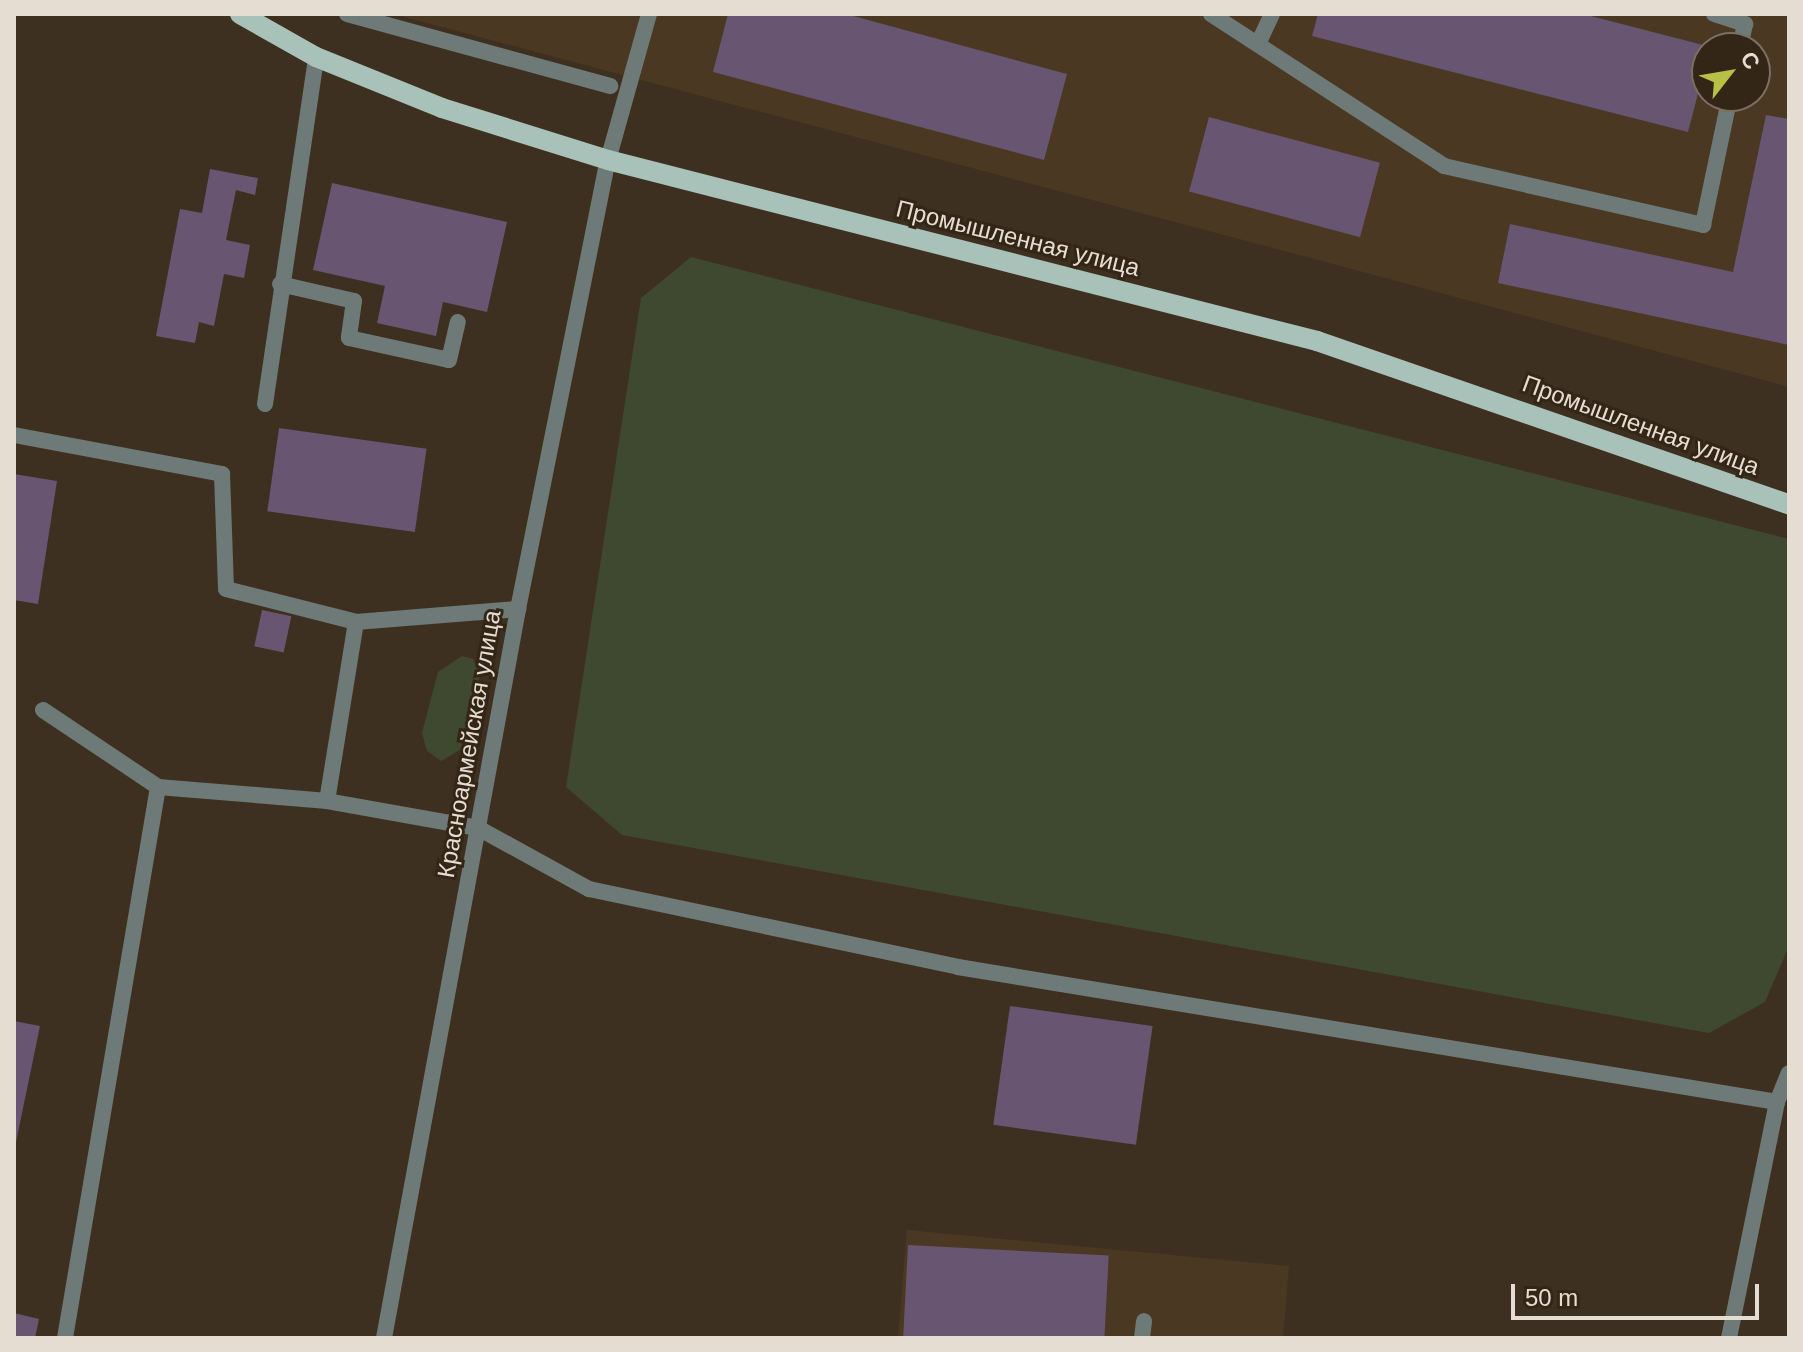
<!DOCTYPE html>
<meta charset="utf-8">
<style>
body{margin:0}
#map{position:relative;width:1803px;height:1352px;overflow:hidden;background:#3e3020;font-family:Arial,sans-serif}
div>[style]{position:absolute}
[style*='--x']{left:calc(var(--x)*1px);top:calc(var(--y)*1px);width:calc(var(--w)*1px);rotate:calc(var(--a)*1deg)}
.built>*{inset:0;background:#4b3822}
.green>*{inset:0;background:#3f4930}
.building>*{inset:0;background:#675571;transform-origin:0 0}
.lane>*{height:16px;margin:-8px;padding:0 8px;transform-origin:8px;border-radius:8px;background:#6e7a77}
.street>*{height:16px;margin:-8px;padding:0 8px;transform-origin:8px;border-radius:8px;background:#6e7a77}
.primary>*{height:20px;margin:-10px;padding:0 10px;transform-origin:10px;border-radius:10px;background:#a8c1b9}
span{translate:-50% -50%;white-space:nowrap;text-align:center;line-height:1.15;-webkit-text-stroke:6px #342616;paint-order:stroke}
.street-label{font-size:24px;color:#e5dcd2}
.frame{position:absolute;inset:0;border:16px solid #e5dcd2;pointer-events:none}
.north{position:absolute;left:1691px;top:32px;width:80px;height:80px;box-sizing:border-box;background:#342616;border:2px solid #7b6f61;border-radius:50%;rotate:59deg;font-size:22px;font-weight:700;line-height:32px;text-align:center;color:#e5dcd2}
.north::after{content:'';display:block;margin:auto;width:28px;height:36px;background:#b9c046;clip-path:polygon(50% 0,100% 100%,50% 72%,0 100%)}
.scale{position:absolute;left:1511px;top:1284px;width:248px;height:36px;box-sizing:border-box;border:4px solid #e5dcd2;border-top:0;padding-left:10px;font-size:24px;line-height:28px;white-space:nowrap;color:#e5dcd2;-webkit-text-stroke:6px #342616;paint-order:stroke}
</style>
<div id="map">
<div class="built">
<i style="clip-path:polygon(evenodd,393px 14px,1789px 14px,1789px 387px,1352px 269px,393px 14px,1707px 48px,1755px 48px,1755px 96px,1707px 96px,1707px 48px)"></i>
<i style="clip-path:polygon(907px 1230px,1289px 1266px,1283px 1338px,898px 1338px)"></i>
</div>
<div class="green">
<i style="clip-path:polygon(691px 257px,1789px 539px,1789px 946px,1765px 1002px,1709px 1033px,622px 835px,566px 787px,641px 298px)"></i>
<i style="clip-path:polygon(462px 656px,473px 659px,480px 675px,463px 748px,441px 761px,427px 751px,422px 733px,438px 672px)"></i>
</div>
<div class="building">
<i style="clip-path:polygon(728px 14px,846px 14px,1067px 74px,1044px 160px,713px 72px)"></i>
<i style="clip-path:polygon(1318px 14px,1583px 14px,1707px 46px,1707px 59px,1688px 132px,1312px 36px)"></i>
<i style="clip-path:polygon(1766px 115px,1789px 119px,1789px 345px,1498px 283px,1510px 224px,1733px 272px)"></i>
<i style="left:1209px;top:117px;width:177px;height:77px;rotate:15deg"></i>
<i style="clip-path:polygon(210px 169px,258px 178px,255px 195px,236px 190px,226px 240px,250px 245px,244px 278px,224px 274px,214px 326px,199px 322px,195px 343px,156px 336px,180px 209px,202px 213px)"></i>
<i style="clip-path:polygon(332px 183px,507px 222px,487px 312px,443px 302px,436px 336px,377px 323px,385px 286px,313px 270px)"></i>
<i style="left:279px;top:428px;width:149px;height:84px;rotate:8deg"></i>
<i style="clip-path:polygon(14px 474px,57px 481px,38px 604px,14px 600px)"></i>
<i style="left:262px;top:610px;width:30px;height:37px;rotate:12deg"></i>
<i style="left:1010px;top:1006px;width:144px;height:120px;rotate:8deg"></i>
<i style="clip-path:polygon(14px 1021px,40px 1026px,15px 1147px,14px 1146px)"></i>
<i style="left:908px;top:1245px;width:201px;height:93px;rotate:3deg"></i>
<i style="clip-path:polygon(14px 1313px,39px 1319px,35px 1338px,14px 1338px)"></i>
</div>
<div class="lane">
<i style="--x:347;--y:14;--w:273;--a:15.3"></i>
<i style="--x:1211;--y:14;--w:278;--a:33.1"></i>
<i style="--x:1444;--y:166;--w:266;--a:12.8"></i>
<i style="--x:1703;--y:225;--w:132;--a:-78.2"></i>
<i style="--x:1714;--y:14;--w:33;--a:18"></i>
<i style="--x:1745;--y:24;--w:25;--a:102"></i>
<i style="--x:1258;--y:44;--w:33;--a:-65"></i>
<i style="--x:608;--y:160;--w:152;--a:-74.3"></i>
<i style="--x:280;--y:284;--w:76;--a:12.9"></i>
<i style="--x:354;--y:301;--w:37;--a:98"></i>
<i style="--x:349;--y:338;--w:102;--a:12.4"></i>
<i style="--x:449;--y:360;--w:39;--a:-77"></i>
<i style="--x:265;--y:404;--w:351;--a:-81.6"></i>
<i style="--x:14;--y:435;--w:212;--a:10.6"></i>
<i style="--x:222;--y:474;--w:115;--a:88"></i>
<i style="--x:226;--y:589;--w:134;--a:14.2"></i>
<i style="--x:43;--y:710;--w:138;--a:33.8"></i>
<i style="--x:158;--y:787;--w:170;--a:4.7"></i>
<i style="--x:478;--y:828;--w:127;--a:28.8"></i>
<i style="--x:589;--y:889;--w:377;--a:11.9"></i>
<i style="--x:958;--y:967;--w:830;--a:9.36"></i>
<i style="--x:65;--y:1338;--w:559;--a:-80.42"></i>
<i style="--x:1142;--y:1338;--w:17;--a:-83"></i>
<i style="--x:1729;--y:1338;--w:241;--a:-78.5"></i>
<i style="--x:1777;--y:1102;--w:31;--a:-68"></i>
</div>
<div class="street">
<i style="--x:478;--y:828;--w:153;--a:-169.9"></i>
<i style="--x:327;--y:801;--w:181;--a:-80.8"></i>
<i style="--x:356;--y:622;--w:163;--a:-4.6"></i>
<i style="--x:384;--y:1338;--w:741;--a:-79.58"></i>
<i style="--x:518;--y:609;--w:458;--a:-78.7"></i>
</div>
<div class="primary">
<i style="--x:240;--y:14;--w:87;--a:29.5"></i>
<i style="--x:316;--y:57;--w:136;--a:22"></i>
<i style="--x:442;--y:108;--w:174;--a:17.4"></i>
<i style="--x:608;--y:160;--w:732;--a:14.32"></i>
<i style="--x:1317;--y:341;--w:499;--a:19.1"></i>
</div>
<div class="street-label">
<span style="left:1018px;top:238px;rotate:14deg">Промышленная улица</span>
<span style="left:1641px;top:425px;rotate:20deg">Промышленная улица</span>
<span style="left:469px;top:744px;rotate:-80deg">Красноармейская улица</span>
</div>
<div class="frame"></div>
<div class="north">С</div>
<div class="scale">50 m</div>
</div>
